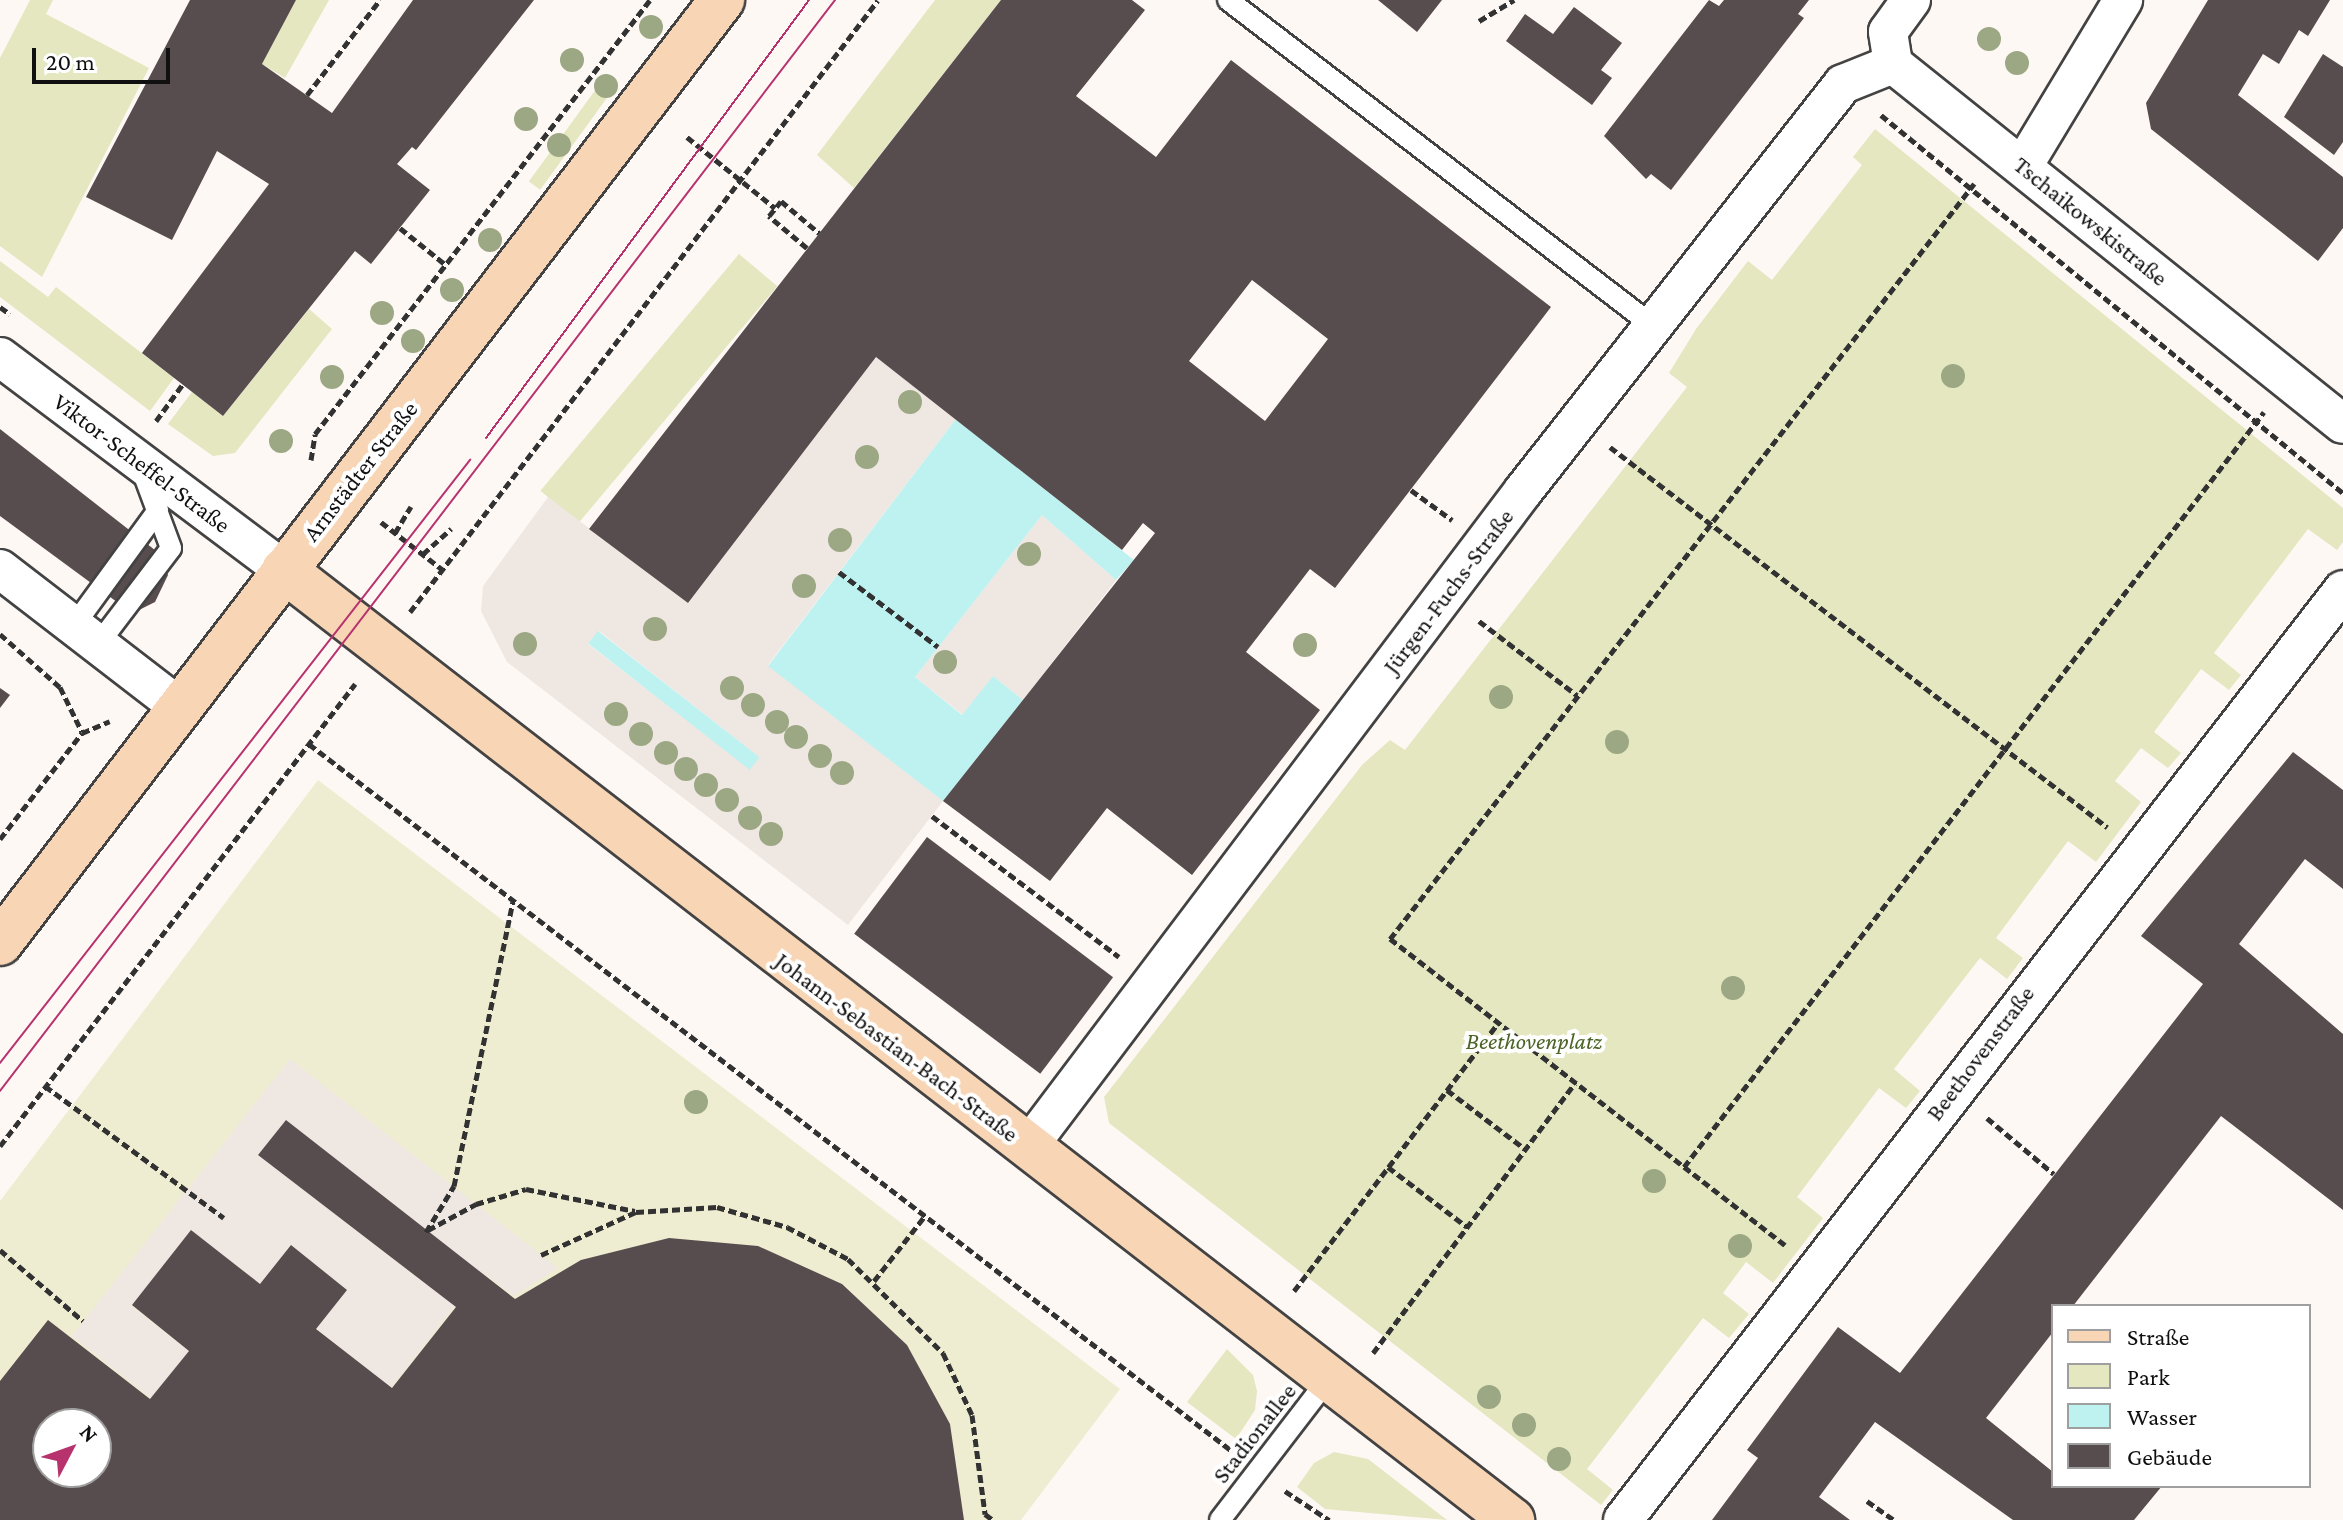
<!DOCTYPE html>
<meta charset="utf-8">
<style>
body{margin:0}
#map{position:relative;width:2343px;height:1520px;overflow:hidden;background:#fef8f5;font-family:"Crimson Pro",serif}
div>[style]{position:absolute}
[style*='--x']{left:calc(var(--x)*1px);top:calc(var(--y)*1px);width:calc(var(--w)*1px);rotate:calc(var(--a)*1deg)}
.green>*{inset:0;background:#e4e7c0;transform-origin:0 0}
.pitch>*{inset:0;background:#efedd1}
.plaza>*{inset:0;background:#efe7e2}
.water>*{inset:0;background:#bdf2f0;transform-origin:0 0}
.building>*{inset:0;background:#584d4e;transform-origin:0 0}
.path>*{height:5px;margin-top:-2.5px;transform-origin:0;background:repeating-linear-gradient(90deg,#323232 0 8px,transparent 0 12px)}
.roads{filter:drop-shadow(2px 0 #434343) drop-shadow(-2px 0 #434343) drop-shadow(0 2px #434343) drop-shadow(0 -2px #434343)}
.lane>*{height:20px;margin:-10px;padding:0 10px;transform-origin:10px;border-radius:10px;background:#fff}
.street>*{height:38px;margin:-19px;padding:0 19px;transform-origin:19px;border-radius:19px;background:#fff}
.secondary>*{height:44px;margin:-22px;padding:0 22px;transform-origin:22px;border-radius:22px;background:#f8d6b5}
.tram>*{height:2px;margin:-1px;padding:0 1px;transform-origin:1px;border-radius:1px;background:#b6336e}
.trees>*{width:24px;height:24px;margin:-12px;border-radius:50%;background:#9ca783}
span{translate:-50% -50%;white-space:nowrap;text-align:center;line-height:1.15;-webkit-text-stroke:8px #fff;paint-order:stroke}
.street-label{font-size:24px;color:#101010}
.park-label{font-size:24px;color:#4b6425;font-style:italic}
.legend{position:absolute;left:2051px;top:1304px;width:260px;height:184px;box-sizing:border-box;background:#fff;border:2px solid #9f9f9f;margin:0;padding:10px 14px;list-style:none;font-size:24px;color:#101010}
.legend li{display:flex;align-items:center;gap:16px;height:40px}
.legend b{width:40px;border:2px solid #9f9f9f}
.north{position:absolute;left:32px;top:1408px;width:80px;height:80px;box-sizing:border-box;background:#fff;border:2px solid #9f9f9f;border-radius:50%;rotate:49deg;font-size:22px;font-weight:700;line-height:32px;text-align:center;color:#101010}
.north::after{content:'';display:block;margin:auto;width:28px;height:36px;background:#b6336e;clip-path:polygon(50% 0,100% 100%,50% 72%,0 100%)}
.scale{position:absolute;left:32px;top:48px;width:138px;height:36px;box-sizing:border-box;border:4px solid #101010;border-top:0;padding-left:10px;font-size:24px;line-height:28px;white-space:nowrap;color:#101010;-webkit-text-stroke:6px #fff;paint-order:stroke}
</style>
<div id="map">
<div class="green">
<i style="clip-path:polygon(30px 0,53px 0,46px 14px,149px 68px,42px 277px,0 246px,0 58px)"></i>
<i style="clip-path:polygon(296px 0,329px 0,285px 78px,262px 64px)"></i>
<i style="clip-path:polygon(935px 0,1001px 0,854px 188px,817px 155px)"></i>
<i style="left:607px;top:74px;width:14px;height:133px;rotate:36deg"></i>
<i style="clip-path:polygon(1875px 129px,2343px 508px,2343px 542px,2337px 550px,2308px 529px,2214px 653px,2241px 675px,2229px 690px,2201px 669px,2154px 732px,2181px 753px,2168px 768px,2141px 748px,2115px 781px,2141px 802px,2096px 862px,2068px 841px,1996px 938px,2023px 958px,2007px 979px,1980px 958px,1894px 1069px,1920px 1091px,1906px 1108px,1879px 1088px,1797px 1197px,1823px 1218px,1773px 1283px,1746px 1262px,1723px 1293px,1749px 1314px,1729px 1338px,1703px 1318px,1587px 1469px,1613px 1490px,1601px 1505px,1109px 1123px,1104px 1097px,1362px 765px,1390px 740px,1405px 750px,1687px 387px,1669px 373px,1696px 329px,1748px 261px,1772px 280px,1862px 165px,1853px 157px)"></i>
<i style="left:739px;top:254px;width:50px;height:309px;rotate:40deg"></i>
<i style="clip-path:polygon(0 261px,48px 297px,56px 287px,174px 378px,150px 411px,0 297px)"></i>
<i style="clip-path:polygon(309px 309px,332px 329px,235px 453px,213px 456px,168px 424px,192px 392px,223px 416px)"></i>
<i style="clip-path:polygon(1227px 1349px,1253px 1375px,1257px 1391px,1255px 1410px,1236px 1439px,1187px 1402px)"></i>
<i style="clip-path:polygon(1334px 1452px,1368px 1459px,1447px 1520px,1325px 1509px,1297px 1487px,1314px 1463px)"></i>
</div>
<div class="pitch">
<i style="clip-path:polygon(evenodd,318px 780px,1120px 1389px,1021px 1520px,0 1520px,0 1201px,318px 780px,48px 1424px,96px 1424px,96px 1472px,48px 1472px,48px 1424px)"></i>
</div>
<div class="plaza">
<i style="clip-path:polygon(evenodd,876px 357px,956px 419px,768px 665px,943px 801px,848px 925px,507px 662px,481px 611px,483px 586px,548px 497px,688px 603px,876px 357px,599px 631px,759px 757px,750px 769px,588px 644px,599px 631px)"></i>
<i style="clip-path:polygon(1042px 515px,1116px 580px,1023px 700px,993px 676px,963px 715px,915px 677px)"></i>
<i style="clip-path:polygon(290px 1059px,558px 1268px,514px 1296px,481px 1272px,391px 1388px,191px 1230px,132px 1306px,321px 1455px,284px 1503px,72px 1336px)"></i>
</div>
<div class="water">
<i style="clip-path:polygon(956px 419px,1134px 560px,1116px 580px,1042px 515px,915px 677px,962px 715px,993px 676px,1023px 700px,943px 801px,768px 666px)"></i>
<i style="left:598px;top:631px;width:205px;height:16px;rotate:38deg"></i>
</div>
<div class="building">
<i style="clip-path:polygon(190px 0,296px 0,262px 64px,332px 113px,413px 0,534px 0,416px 150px,412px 147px,397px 164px,430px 190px,371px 264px,355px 251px,223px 416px,142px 353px,269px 184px,217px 151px,172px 240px,86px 197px)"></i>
<i style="clip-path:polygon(evenodd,1001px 0,1132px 0,1145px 10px,1076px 96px,1156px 157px,1231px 60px,1551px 307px,1335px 588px,1310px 569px,1246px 652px,1320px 710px,1192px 875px,1107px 808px,1050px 881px,943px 801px,1155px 533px,1143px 523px,1122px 550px,876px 357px,688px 603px,589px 529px,1001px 0,1252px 280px,1328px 339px,1265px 421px,1189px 361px,1252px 280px)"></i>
<i style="clip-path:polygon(1378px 0,1442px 0,1417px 32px)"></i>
<i style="clip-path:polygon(1709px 0,1719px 6px,1724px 0,1809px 0,1798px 14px,1804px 18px,1671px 190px,1651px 174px,1646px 179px,1604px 136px)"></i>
<i style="clip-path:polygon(2208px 0,2330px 0,2308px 36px,2299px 30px,2279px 64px,2263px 54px,2238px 95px,2343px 177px,2343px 228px,2318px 261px,2151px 129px,2146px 103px)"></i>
<i style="clip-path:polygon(1574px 7px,1622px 43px,1601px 70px,1612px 78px,1592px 105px,1506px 41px,1525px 14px,1553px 34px)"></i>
<i style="clip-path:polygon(2323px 54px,2343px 67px,2343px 142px,2334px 155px,2284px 117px)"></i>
<i style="clip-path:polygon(0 429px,160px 554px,168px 575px,155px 602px,139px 610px,121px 605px,0 516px)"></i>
<i style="clip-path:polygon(0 688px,10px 695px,0 708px)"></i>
<i style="clip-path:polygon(2293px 752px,2343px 790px,2343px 889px,2305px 859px,2239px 944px,2343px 1034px,2343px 1210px,2221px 1116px,2073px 1306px,2053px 1306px,2053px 1332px,1986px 1418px,2053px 1472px,2053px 1486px,2162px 1486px,2134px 1520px,2013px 1520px,1875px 1422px,1819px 1497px,1850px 1520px,1712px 1520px,1758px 1458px,1747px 1450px,1838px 1327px,1900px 1373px,2203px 984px,2141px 936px)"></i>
<i style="left:927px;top:837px;width:233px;height:121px;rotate:37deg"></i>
<i style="clip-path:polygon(evenodd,286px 1120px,515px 1299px,581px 1260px,669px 1238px,758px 1246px,842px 1284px,907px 1345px,950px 1424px,964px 1520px,0 1520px,0 1381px,48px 1320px,150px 1399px,189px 1351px,132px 1305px,191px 1230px,260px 1284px,291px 1245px,347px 1290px,316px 1329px,392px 1388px,456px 1307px,258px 1155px,286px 1120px,48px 1424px,96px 1424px,96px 1472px,48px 1472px,48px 1424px)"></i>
</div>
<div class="path">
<i style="--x:1479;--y:21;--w:41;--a:-31"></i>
<i style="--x:307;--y:95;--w:120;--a:-52.5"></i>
<i style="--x:1881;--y:115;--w:597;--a:39.29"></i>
<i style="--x:687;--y:137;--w:113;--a:38.9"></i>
<i style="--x:400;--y:228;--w:59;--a:38.8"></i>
<i style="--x:807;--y:248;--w:50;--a:-139.9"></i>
<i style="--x:769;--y:216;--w:19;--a:-51"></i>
<i style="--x:781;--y:201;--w:50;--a:40.1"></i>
<i style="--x:0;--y:307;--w:12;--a:35"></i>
<i style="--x:156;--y:421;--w:46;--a:-53.9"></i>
<i style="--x:1610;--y:447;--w:626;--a:37.4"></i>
<i style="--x:311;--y:460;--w:26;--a:-81"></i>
<i style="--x:315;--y:434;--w:548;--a:-52.34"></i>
<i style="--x:1411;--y:490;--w:51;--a:36.2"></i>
<i style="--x:381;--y:522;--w:78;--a:37.7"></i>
<i style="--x:395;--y:533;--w:31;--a:-59"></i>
<i style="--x:423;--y:554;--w:38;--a:-42"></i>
<i style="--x:839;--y:572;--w:124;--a:37.1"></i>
<i style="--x:410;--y:612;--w:770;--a:-52.59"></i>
<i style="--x:1479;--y:621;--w:123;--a:37.1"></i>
<i style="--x:0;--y:634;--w:80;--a:41.5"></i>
<i style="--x:60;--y:687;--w:50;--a:63.9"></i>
<i style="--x:309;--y:744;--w:1163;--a:37.45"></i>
<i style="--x:932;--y:816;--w:234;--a:37"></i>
<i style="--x:0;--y:839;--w:134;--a:-52.3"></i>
<i style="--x:82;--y:733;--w:30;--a:-23"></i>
<i style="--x:45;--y:1086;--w:222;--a:36.4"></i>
<i style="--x:1447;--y:1090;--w:98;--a:37.1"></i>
<i style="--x:1987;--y:1118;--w:87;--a:39.9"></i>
<i style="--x:0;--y:1146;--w:583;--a:-52.46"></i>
<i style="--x:1388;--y:1167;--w:99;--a:37.2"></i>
<i style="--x:1684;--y:1167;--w:952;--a:-52.47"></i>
<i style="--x:428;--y:1230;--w:55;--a:-28.4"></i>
<i style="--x:476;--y:1204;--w:52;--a:-16.7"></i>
<i style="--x:526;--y:1189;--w:111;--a:11.4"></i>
<i style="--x:426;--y:1232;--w:54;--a:-58.7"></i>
<i style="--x:454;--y:1186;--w:290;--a:-78.3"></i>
<i style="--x:1785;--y:1245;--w:500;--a:-142.2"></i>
<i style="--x:1390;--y:939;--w:955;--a:-52.28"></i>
<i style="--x:0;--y:1250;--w:109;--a:40.5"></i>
<i style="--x:541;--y:1255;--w:104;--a:-24.4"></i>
<i style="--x:636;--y:1212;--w:81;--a:-3.5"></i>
<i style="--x:717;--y:1207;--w:73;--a:15.9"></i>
<i style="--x:787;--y:1227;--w:69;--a:27.7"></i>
<i style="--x:848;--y:1259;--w:134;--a:44.7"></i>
<i style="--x:943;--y:1353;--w:68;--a:64.9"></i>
<i style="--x:972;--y:1415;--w:100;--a:82.5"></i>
<i style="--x:985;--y:1514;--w:10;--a:37"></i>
<i style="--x:874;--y:1281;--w:81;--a:-52"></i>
<i style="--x:1294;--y:1291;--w:337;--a:-52.7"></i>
<i style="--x:1373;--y:1353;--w:337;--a:-53.2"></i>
<i style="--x:1285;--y:1491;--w:53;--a:33.4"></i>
<i style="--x:1867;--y:1501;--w:33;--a:35"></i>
</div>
<div class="roads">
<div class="lane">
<i style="--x:1228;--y:0;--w:534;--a:37.47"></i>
<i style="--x:75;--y:624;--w:141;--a:-53.9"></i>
<i style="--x:99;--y:643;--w:119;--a:-52.8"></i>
<i style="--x:171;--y:548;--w:83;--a:-110.4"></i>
<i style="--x:1220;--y:1520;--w:179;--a:-52.5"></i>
</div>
<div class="street">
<i style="--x:1911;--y:0;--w:39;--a:126"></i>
<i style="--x:1888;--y:32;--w:32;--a:81"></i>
<i style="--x:1893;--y:64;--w:576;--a:38.66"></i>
<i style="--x:2023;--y:166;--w:194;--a:-58.9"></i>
<i style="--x:0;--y:357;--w:355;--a:36.9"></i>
<i style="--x:0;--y:569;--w:226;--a:37.6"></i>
<i style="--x:1028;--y:1147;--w:823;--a:-52.95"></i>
<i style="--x:1524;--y:490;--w:516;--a:-51.84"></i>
<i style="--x:1843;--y:84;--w:54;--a:-21.8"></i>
<i style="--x:1623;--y:1520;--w:1176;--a:-52.25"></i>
</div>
<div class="secondary">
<i style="--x:284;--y:570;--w:1553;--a:37.73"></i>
<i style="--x:0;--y:943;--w:1188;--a:-52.56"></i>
</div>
</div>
<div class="tram">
<i style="--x:486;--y:438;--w:544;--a:-53.59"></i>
<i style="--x:0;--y:1063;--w:765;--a:-52.07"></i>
<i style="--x:0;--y:1091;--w:1374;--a:-52.57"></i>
</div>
<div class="trees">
<i style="left:651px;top:27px"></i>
<i style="left:1989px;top:39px"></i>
<i style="left:572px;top:60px"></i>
<i style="left:2017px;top:63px"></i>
<i style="left:606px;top:86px"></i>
<i style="left:526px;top:119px"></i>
<i style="left:559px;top:145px"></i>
<i style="left:490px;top:240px"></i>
<i style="left:452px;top:290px"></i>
<i style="left:382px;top:313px"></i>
<i style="left:413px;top:341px"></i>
<i style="left:1953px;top:376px"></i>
<i style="left:332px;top:377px"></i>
<i style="left:910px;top:402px"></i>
<i style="left:281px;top:441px"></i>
<i style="left:867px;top:457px"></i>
<i style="left:840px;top:540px"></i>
<i style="left:1029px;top:554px"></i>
<i style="left:804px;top:586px"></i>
<i style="left:655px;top:629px"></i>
<i style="left:525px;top:644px"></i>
<i style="left:1305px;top:645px"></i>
<i style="left:945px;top:662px"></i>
<i style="left:732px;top:688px"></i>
<i style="left:1501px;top:697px"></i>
<i style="left:753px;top:705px"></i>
<i style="left:616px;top:714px"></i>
<i style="left:777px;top:722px"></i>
<i style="left:641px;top:734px"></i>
<i style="left:796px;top:737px"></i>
<i style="left:1617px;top:742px"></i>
<i style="left:666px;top:753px"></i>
<i style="left:820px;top:756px"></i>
<i style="left:686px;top:769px"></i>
<i style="left:842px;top:773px"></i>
<i style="left:706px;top:785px"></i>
<i style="left:727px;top:800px"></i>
<i style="left:750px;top:818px"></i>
<i style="left:771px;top:834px"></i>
<i style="left:1733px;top:988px"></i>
<i style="left:696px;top:1102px"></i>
<i style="left:1654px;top:1181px"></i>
<i style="left:1740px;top:1246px"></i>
<i style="left:1489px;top:1397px"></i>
<i style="left:1524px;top:1425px"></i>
<i style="left:1559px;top:1459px"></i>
</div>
<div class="street-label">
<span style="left:2091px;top:221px;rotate:39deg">Tschaikowskistraße</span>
<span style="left:142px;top:463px;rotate:37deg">Viktor-Scheffel-Straße</span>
<span style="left:360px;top:471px;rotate:-52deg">Arnstädter Straße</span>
<span style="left:1448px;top:591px;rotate:-53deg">Jürgen-Fuchs-Straße</span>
<span style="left:897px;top:1047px;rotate:37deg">Johann-Sebastian-Bach-Straße</span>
<span style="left:1980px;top:1053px;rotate:-53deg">Beethovenstraße</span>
<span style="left:1254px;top:1433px;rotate:-52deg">Stadionallee</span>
</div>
<div class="park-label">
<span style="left:1534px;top:1041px">Beethovenplatz</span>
</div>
<ul class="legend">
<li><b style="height:10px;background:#f8d6b5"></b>Straße</li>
<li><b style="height:22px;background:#e4e7c0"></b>Park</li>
<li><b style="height:22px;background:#bdf2f0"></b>Wasser</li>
<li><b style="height:22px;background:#584d4e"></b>Gebäude</li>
</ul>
<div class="north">N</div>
<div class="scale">20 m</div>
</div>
